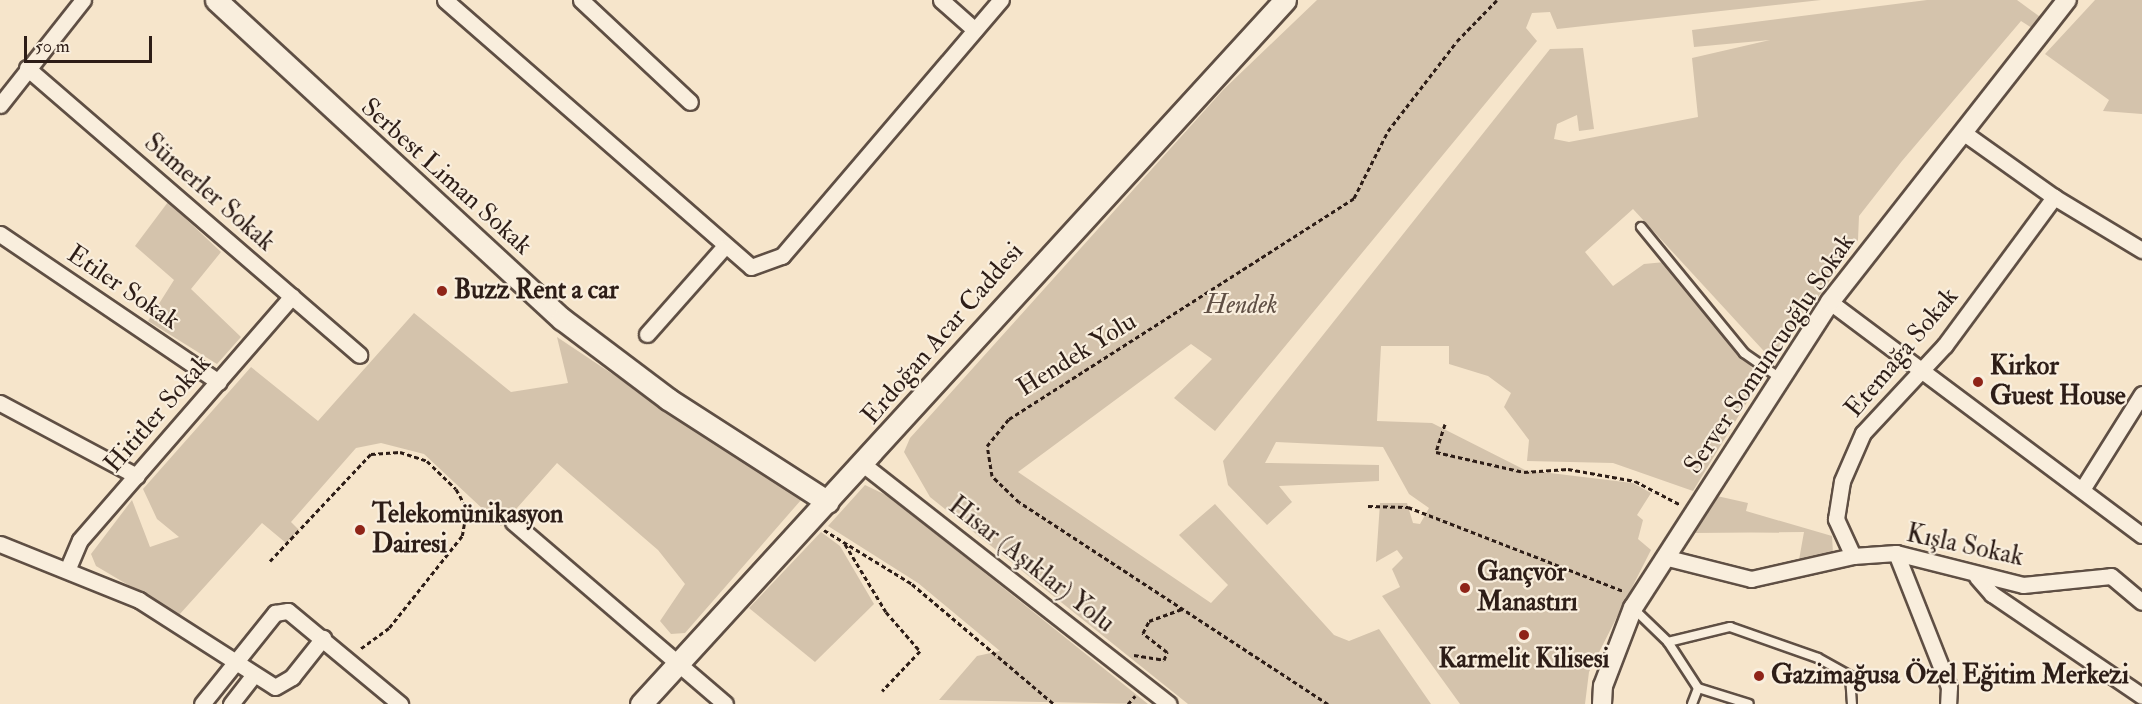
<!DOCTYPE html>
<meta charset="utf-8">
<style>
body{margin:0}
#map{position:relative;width:2142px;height:704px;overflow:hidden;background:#f6e5cb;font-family:"IM FELL Double Pica",serif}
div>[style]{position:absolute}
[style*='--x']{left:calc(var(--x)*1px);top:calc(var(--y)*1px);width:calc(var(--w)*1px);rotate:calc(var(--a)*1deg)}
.green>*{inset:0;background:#d4c3ac}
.path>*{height:3px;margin-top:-1.5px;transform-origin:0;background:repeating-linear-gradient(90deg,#2d1d17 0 4.5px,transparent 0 7.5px)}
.roads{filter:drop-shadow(2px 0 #5f4f44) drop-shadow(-2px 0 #5f4f44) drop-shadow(0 2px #5f4f44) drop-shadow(0 -2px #5f4f44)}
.service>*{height:8px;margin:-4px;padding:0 4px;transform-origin:4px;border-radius:4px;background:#f9eedd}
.minor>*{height:15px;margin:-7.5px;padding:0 7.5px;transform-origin:7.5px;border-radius:7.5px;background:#f9eedd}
.tertiary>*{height:18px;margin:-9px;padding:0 9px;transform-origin:9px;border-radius:9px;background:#f9eedd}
.secondary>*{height:21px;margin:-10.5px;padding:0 10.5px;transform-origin:10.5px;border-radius:10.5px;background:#f9eedd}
.dots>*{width:16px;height:16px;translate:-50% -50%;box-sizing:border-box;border:3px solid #f9eedd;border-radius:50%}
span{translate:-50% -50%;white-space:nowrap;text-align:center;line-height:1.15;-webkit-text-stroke:4.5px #f9eedd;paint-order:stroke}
.street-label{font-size:26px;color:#2d1d17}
.poi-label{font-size:26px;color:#2d1d17;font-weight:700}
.left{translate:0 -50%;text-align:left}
.park-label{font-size:26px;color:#5f4f44;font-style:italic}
.scale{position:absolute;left:24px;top:36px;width:128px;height:27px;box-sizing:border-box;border:3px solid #2d1d17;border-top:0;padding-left:8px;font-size:18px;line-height:21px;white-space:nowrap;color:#2d1d17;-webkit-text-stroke:4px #f9eedd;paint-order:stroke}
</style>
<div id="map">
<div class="green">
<i style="clip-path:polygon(1317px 0,1821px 0,1557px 29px,1550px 12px,1532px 13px,1526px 28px,1537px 41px,1215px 431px,1174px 398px,1212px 359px,1191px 344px,1018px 472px,1211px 603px,1228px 585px,1179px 535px,1215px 504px,1334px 635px,1349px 641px,1379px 629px,1431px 704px,1188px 704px,930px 497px,904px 452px,910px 438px,1223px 90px)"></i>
<i style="clip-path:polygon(1927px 0,2017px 0,2043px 19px,2032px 28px,2021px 21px,1902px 161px,1859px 216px,1858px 240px,1773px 361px,1633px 209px,1585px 252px,1613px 286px,1644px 264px,1665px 262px,1761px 379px,1693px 491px,1613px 463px,1527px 461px,1529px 440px,1504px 407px,1511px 393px,1488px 376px,1449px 364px,1449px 346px,1381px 346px,1377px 421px,1432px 423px,1525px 470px,1633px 483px,1651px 493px,1637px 515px,1643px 520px,1638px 539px,1651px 550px,1589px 672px,1585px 704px,1460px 704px,1382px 596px,1400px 587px,1392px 569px,1403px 558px,1397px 550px,1376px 562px,1380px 503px,1407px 503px,1413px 523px,1420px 524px,1429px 508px,1409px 494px,1383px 447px,1276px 442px,1265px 463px,1379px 465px,1379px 481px,1279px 486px,1292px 502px,1267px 525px,1228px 485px,1223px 461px,1550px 49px,1583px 48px,1594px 129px,1579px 131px,1577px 115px,1557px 124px,1554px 139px,1569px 142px,1698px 117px,1692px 58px,1770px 40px,1694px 47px,1692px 30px)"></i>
<i style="clip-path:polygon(2095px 0,2142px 0,2142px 114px,2103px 111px,2109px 100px,2045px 54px)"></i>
<i style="clip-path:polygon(168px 202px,221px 252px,191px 289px,241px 337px,217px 364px,148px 321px,174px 280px,135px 246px)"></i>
<i style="clip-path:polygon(414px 313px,511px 392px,568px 383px,557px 337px,801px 500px,685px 633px,671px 634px,660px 621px,685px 584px,658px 550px,557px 463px,501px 526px,424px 454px,381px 443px,356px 448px,291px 522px,299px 530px,286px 543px,262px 523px,179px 615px,96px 566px,91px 554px,132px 500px,150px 547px,179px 537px,157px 519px,143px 489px,251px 367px,318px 421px)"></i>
<i style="clip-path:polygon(865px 485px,890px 497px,1148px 704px,939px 700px,977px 656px,1000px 651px,918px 583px,828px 526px)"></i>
<i style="clip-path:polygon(1717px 496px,1748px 503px,1746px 511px,1832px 536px,1833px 553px,1799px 560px,1804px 532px,1693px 533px)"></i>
<i style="clip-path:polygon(821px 532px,840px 546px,874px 604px,815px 662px,749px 608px)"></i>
</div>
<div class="path">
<i style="--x:1445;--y:424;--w:29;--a:108"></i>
<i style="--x:1436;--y:452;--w:90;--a:12.8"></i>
<i style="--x:1524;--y:472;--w:44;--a:-3.9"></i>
<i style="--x:1568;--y:469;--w:68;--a:10.2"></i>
<i style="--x:1635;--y:481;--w:50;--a:27.6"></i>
<i style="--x:1368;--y:506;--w:40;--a:1.4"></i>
<i style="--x:1408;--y:507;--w:232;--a:21.3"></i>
<i style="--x:824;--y:530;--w:103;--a:31.5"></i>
<i style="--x:912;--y:584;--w:186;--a:40.2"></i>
<i style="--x:845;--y:544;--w:79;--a:58.9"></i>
<i style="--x:886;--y:612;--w:52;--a:48.9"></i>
<i style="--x:920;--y:651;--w:55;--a:133.5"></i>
<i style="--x:270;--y:561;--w:147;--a:-46.7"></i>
<i style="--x:371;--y:454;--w:29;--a:-4"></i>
<i style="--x:400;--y:452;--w:28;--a:18"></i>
<i style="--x:427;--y:461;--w:40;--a:44"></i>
<i style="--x:456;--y:489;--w:23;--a:61"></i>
<i style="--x:467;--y:509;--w:27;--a:100"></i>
<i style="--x:462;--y:536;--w:117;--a:128.4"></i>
<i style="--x:389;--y:628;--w:36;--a:144"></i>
<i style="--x:1134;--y:655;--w:30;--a:9"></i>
<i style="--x:1164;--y:660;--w:9;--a:-69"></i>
<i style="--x:1167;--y:652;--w:31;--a:-142"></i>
<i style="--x:1143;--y:633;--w:13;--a:-63"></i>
<i style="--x:1149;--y:621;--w:35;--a:-20"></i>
<i style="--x:1128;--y:704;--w:11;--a:-49"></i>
<i style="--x:1328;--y:704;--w:369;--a:-146.8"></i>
<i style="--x:1019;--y:502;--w:37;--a:-136"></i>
<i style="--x:992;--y:476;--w:30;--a:-99"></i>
<i style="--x:987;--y:446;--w:35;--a:-51"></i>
<i style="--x:1009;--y:419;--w:410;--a:-32.6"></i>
<i style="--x:1354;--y:198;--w:75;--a:-63.1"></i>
<i style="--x:1388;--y:131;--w:113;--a:-52.5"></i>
<i style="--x:1457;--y:41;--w:57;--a:-45.7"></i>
</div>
<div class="roads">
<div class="service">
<i style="--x:1641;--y:227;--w:163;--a:50.7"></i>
<i style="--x:1744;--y:353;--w:44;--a:34.8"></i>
<i style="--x:1634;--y:609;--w:47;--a:44.1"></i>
<i style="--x:1668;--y:642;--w:55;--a:56.9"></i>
<i style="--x:1698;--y:688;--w:53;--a:17.4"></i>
<i style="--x:1668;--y:642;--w:64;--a:-13.6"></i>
<i style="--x:1730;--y:627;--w:93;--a:19.4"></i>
<i style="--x:1818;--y:658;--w:37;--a:29"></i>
<i style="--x:1850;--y:676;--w:28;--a:86"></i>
<i style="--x:1692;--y:704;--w:17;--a:-69"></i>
</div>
<div class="minor">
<i style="--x:445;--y:0;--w:406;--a:41.1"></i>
<i style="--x:751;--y:267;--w:33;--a:-20"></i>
<i style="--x:782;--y:256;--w:337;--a:-49.5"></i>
<i style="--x:581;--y:0;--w:149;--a:43.1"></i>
<i style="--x:941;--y:0;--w:45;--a:41.4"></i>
<i style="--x:27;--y:68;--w:439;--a:40.8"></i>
<i style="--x:0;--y:105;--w:134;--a:-51.7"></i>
<i style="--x:1964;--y:133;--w:110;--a:35.4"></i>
<i style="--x:2054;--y:197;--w:103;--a:31.1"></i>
<i style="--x:0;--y:234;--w:264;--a:34.1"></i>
<i style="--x:1830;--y:302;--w:389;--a:36.8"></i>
<i style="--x:647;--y:334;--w:116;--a:-48.5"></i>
<i style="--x:0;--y:403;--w:155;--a:28.1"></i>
<i style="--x:864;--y:465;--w:387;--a:38.1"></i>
<i style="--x:2083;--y:488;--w:111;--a:-57.9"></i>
<i style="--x:513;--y:522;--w:279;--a:40.6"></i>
<i style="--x:0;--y:544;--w:150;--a:21.9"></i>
<i style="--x:139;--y:600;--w:161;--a:32.6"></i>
<i style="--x:275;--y:687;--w:20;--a:-30"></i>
<i style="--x:292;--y:677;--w:50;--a:-51.5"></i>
<i style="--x:1896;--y:553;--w:144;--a:68.4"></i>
<i style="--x:1949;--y:687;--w:17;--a:93"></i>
<i style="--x:1853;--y:556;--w:41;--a:-114.7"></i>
<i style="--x:1836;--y:519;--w:38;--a:-81"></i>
<i style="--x:1842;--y:481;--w:52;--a:-66.4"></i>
<i style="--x:1863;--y:433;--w:120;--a:-47"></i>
<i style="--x:1945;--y:345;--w:184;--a:-53.6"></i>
<i style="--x:1664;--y:557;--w:90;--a:14.2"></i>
<i style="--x:1751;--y:579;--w:105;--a:-12.7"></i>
<i style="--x:1853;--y:556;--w:43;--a:-4"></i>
<i style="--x:1896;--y:553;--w:131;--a:14.1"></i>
<i style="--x:2023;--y:585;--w:88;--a:-5.8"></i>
<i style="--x:2111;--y:576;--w:40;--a:40"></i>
<i style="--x:68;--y:568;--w:30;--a:-67"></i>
<i style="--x:80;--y:540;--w:323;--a:-49"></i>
<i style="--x:1977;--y:577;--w:23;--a:49"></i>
<i style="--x:1992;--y:594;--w:181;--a:34.2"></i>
<i style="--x:202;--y:704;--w:117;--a:-51.3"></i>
<i style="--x:275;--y:613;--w:13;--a:-9"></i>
<i style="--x:288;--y:611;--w:146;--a:39.7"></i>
<i style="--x:231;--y:704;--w:34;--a:-52"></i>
</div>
<div class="tertiary">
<i style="--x:1602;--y:704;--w:18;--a:-87"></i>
<i style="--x:1603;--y:686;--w:84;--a:-69"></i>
<i style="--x:1633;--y:608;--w:364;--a:-57.2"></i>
<i style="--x:1830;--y:302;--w:384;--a:-51.9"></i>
</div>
<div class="secondary">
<i style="--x:216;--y:0;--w:471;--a:42.7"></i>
<i style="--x:562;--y:319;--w:133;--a:37"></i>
<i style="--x:668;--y:399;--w:190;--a:32.8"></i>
<i style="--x:641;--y:704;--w:954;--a:-47.55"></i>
</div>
</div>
<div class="dots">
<i style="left:442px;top:291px;background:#8f2418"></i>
<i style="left:1978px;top:382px;background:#8f2418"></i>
<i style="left:360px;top:530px;background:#8f2418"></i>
<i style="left:1465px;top:588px;background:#8f2418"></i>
<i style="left:1524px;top:635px;background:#8f2418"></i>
<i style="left:1759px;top:676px;background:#8f2418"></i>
</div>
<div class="street-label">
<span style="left:446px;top:177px;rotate:42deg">Serbest Liman Sokak</span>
<span style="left:209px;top:193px;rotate:41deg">Sümerler Sokak</span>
<span style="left:123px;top:288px;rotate:34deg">Etiler Sokak</span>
<span style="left:943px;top:334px;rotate:-49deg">Erdoğan Acar Caddesi</span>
<span style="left:1902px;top:353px;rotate:-50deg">Etemağa Sokak</span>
<span style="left:1770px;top:354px;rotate:-56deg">Server Somuncuoğlu Sokak</span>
<span style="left:1077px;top:355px;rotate:-32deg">Hendek Yolu</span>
<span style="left:158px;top:414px;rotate:-49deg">Hititler Sokak</span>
<span style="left:1965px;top:546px;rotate:12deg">Kışla Sokak</span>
<span style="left:1031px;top:565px;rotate:38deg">Hisar (Aşıklar) Yolu</span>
</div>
<div class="poi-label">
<span class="left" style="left:454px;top:291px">Buzz Rent a car</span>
<span class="left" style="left:1990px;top:382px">Kirkor<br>Guest House</span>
<span class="left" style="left:372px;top:530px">Telekomünikasyon<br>Dairesi</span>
<span class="left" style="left:1477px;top:588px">Gançvor<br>Manastırı</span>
<span style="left:1524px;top:660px">Karmelit Kilisesi</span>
<span class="left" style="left:1771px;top:676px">Gazimağusa Özel Eğitim Merkezi</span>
</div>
<div class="park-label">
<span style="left:1241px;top:306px">Hendek</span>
</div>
<div class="scale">50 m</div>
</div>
